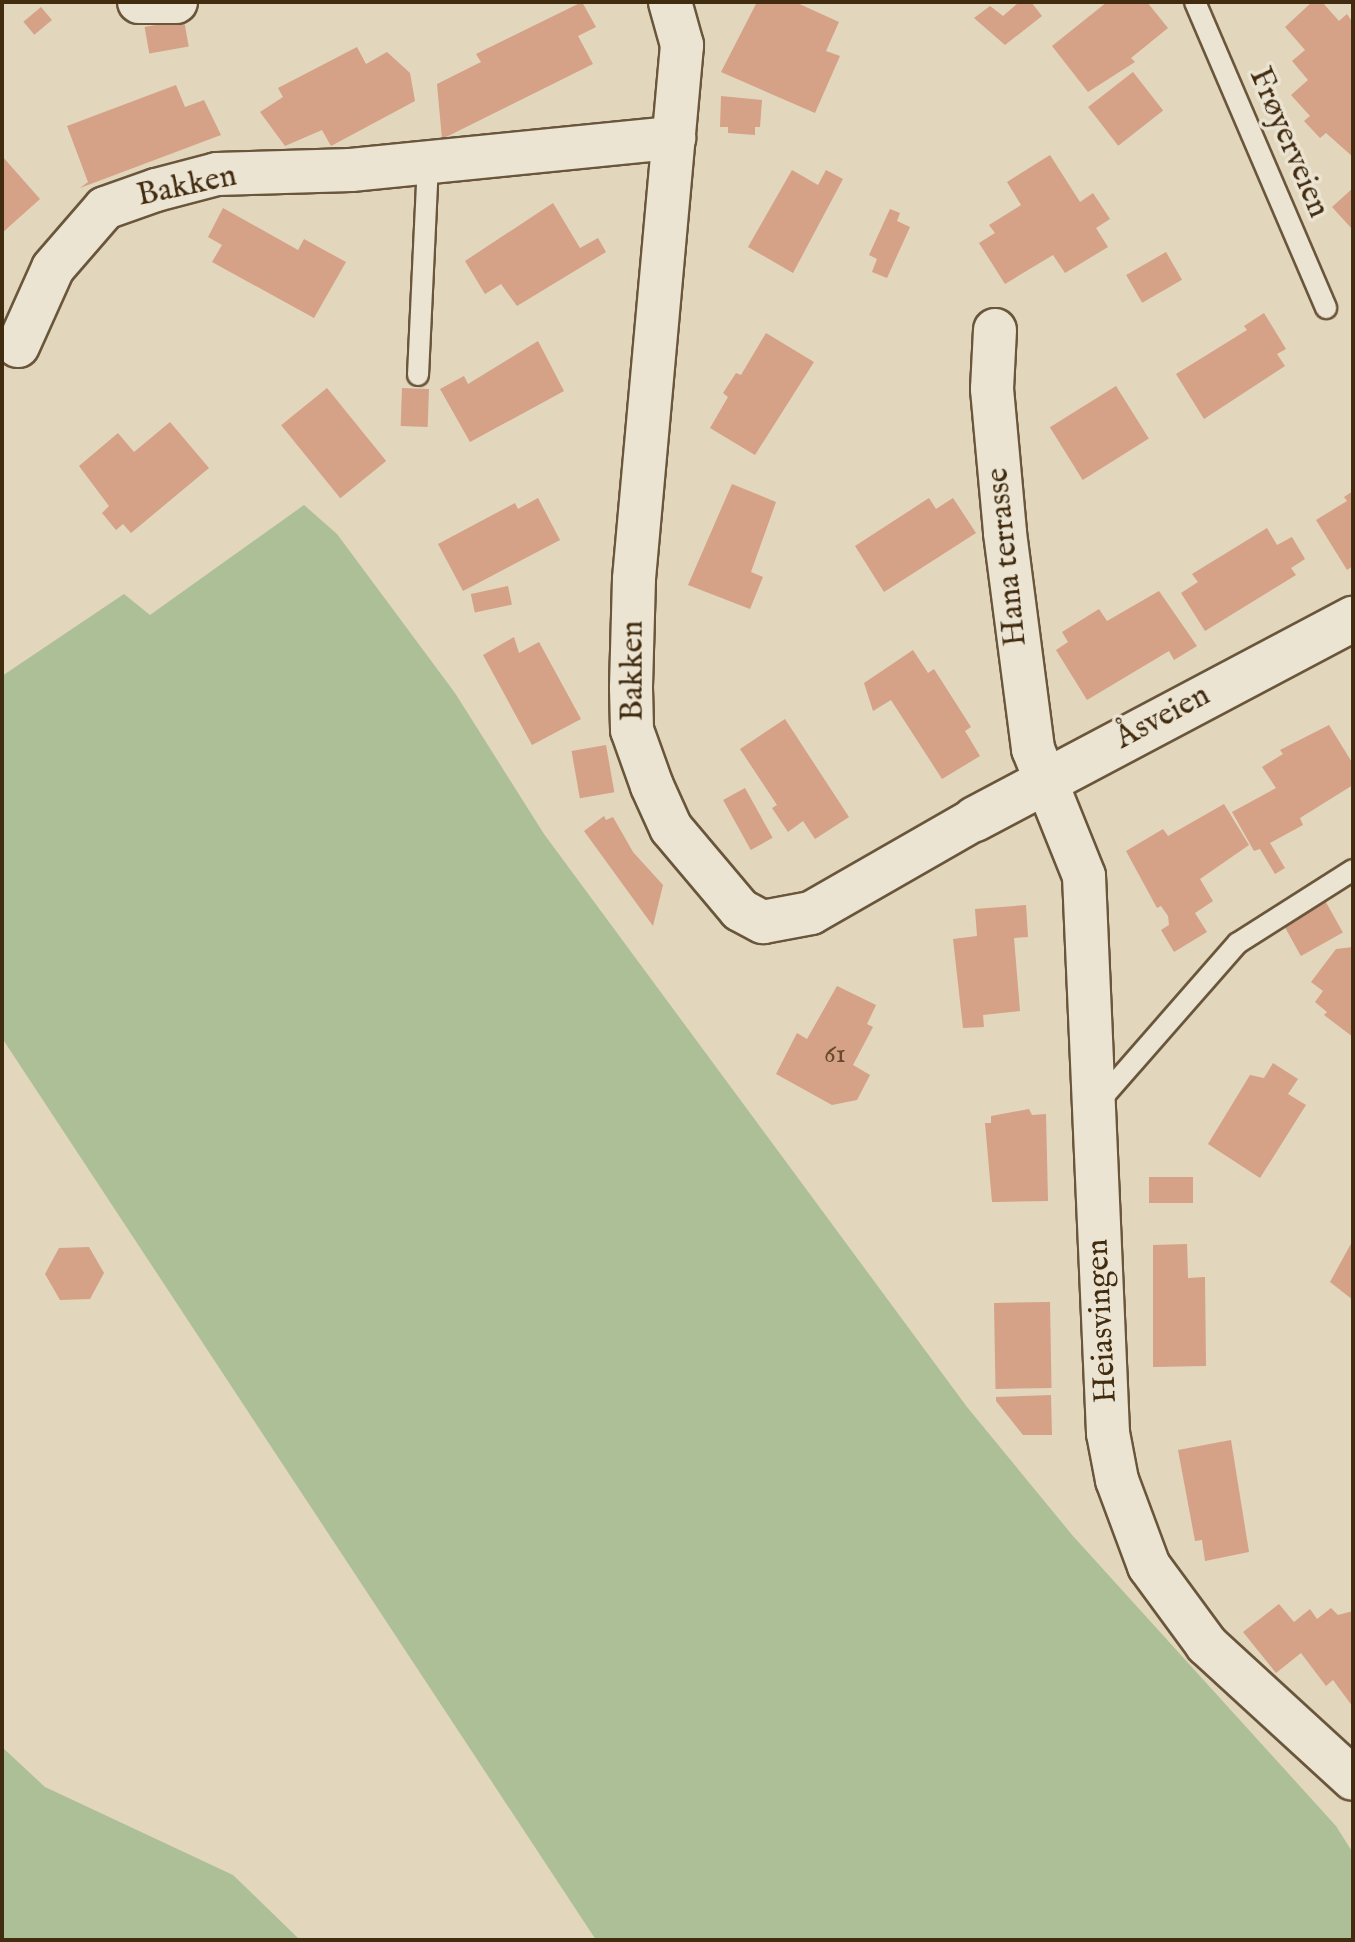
<!DOCTYPE html>
<meta charset="utf-8">
<style>
body{margin:0}
#map{position:relative;width:1355px;height:1942px;overflow:hidden;background:#e2d6bc;font-family:"IM FELL English",serif}
div>[style]{position:absolute}
[style*='--x']{left:calc(var(--x)*1px);top:calc(var(--y)*1px);width:calc(var(--w)*1px);rotate:calc(var(--a)*1deg)}
.green>*{inset:0;background:#adbf96}
.building>*{inset:0;background:#d5a187;transform-origin:0 0}
.roads{filter:drop-shadow(2px 0 #6a563b) drop-shadow(-2px 0 #6a563b) drop-shadow(0 2px #6a563b) drop-shadow(0 -2px #6a563b)}
.lane>*{height:20px;margin:-10px;padding:0 10px;transform-origin:10px;border-radius:10px;background:#ece4d3}
.street>*{height:42px;margin:-21px;padding:0 21px;transform-origin:21px;border-radius:21px;background:#ece4d3}
.secondary>*{height:44px;margin:-22px;padding:0 22px;transform-origin:22px;border-radius:22px;background:#ece4d3}
span{translate:-50% -50%;white-space:nowrap;text-align:center;line-height:1.15;-webkit-text-stroke:7px #ece4d3;paint-order:stroke}
.number-label{font-size:28px;color:#67492e}
.number-label span{-webkit-text-stroke-width:0}
.street-label{font-size:32px;color:#422c10}
.frame{position:absolute;inset:0;border:4px solid #422c10;pointer-events:none}
</style>
<div id="map">
<div class="green">
<i style="clip-path:polygon(304px 505px,337px 534px,455px 693px,544px 834px,967px 1407px,1073px 1536px,1336px 1826px,1353px 1853px,1353px 1940px,596px 1940px,2px 1038px,2px 676px,124px 594px,150px 615px)"></i>
<i style="clip-path:polygon(2px 1747px,45px 1787px,233px 1875px,300px 1940px,2px 1940px)"></i>
</div>
<div class="building">
<i style="clip-path:polygon(582px 2px,596px 27px,578px 36px,593px 64px,442px 139px,437px 84px,481px 62px,476px 54px)"></i>
<i style="clip-path:polygon(757px 2px,795px 2px,839px 22px,826px 51px,840px 56px,815px 113px,721px 72px)"></i>
<i style="clip-path:polygon(1019px 2px,1031px 2px,1042px 16px,1005px 45px,974px 18px,990px 6px,1003px 16px)"></i>
<i style="clip-path:polygon(1107px 2px,1147px 2px,1168px 28px,1131px 58px,1135px 62px,1088px 92px,1052px 46px)"></i>
<i style="clip-path:polygon(1312px 2px,1322px 2px,1339px 21px,1347px 14px,1353px 23px,1353px 157px,1326px 133px,1320px 138px,1304px 121px,1310px 116px,1291px 95px,1308px 80px,1292px 61px,1305px 50px,1285px 27px)"></i>
<i style="left:41px;top:7px;width:17px;height:23px;rotate:50deg"></i>
<i style="left:184px;top:20px;width:27px;height:40px;rotate:80deg"></i>
<i style="clip-path:polygon(357px 47px,366px 64px,387px 52px,410px 73px,415px 101px,331px 146px,322px 130px,285px 146px,260px 112px,283px 97px,278px 88px)"></i>
<i style="left:1133px;top:72px;width:49px;height:57px;rotate:52deg"></i>
<i style="clip-path:polygon(176px 85px,185px 107px,204px 100px,221px 135px,80px 188px,88px 182px,67px 126px)"></i>
<i style="clip-path:polygon(721px 96px,762px 100px,760px 127px,755px 127px,755px 135px,728px 133px,728px 127px,720px 127px)"></i>
<i style="clip-path:polygon(1050px 155px,1080px 202px,1093px 193px,1110px 219px,1096px 228px,1108px 247px,1065px 273px,1053px 255px,1005px 284px,979px 243px,995px 233px,989px 225px,1021px 205px,1007px 182px)"></i>
<i style="clip-path:polygon(2px 156px,40px 199px,2px 233px)"></i>
<i style="clip-path:polygon(792px 170px,818px 185px,826px 170px,843px 179px,793px 273px,748px 247px)"></i>
<i style="clip-path:polygon(1353px 188px,1353px 230px,1332px 207px)"></i>
<i style="clip-path:polygon(553px 203px,580px 248px,598px 238px,606px 252px,517px 306px,501px 284px,485px 294px,465px 261px)"></i>
<i style="clip-path:polygon(223px 208px,298px 250px,304px 239px,346px 262px,314px 318px,212px 262px,222px 245px,208px 237px)"></i>
<i style="clip-path:polygon(890px 209px,900px 213px,897px 221px,910px 227px,887px 278px,872px 272px,877px 259px,869px 255px)"></i>
<i style="left:1166px;top:252px;width:32px;height:46px;rotate:60deg"></i>
<i style="clip-path:polygon(1264px 313px,1286px 349px,1277px 354px,1285px 366px,1204px 419px,1176px 374px,1247px 330px,1244px 326px)"></i>
<i style="clip-path:polygon(766px 333px,814px 362px,755px 455px,710px 428px,728px 397px,723px 393px,736px 373px,741px 375px)"></i>
<i style="clip-path:polygon(538px 341px,564px 391px,470px 442px,440px 389px,464px 376px,468px 384px)"></i>
<i style="left:1116px;top:386px;width:62px;height:78px;rotate:58deg"></i>
<i style="left:327px;top:388px;width:94px;height:59px;rotate:51deg"></i>
<i style="left:402px;top:388px;width:27px;height:38px;rotate:2deg"></i>
<i style="clip-path:polygon(170px 422px,209px 468px,131px 533px,123px 524px,116px 530px,102px 513px,109px 506px,79px 466px,118px 433px,134px 452px)"></i>
<i style="clip-path:polygon(732px 484px,776px 502px,751px 572px,763px 577px,750px 609px,688px 585px)"></i>
<i style="clip-path:polygon(1353px 491px,1353px 566px,1347px 570px,1316px 520px,1347px 501px,1344px 497px)"></i>
<i style="clip-path:polygon(538px 498px,560px 540px,463px 591px,438px 544px,515px 503px,518px 509px)"></i>
<i style="clip-path:polygon(929px 498px,936px 509px,953px 498px,976px 533px,884px 592px,855px 546px)"></i>
<i style="clip-path:polygon(1267px 528px,1277px 545px,1292px 537px,1305px 559px,1291px 568px,1296px 575px,1205px 631px,1181px 593px,1198px 582px,1192px 574px)"></i>
<i style="left:508px;top:586px;width:19px;height:38px;rotate:78deg"></i>
<i style="clip-path:polygon(1159px 591px,1197px 646px,1174px 660px,1169px 651px,1087px 700px,1056px 650px,1068px 642px,1062px 632px,1099px 609px,1107px 621px)"></i>
<i style="clip-path:polygon(514px 637px,519px 653px,539px 642px,581px 719px,532px 745px,483px 655px)"></i>
<i style="clip-path:polygon(913px 650px,928px 673px,934px 669px,971px 727px,965px 731px,980px 756px,942px 779px,891px 700px,873px 711px,864px 683px)"></i>
<i style="clip-path:polygon(785px 719px,849px 817px,815px 839px,803px 821px,788px 832px,772px 808px,777px 805px,740px 749px)"></i>
<i style="clip-path:polygon(1329px 725px,1353px 764px,1353px 785px,1300px 818px,1303px 825px,1270px 843px,1285px 868px,1275px 874px,1260px 849px,1254px 851px,1232px 812px,1276px 788px,1262px 767px,1283px 754px,1280px 750px)"></i>
<i style="left:606px;top:745px;width:48px;height:35px;rotate:80deg"></i>
<i style="left:745px;top:788px;width:57px;height:25px;rotate:61deg"></i>
<i style="clip-path:polygon(1224px 804px,1249px 845px,1200px 879px,1213px 901px,1195px 913px,1207px 932px,1174px 952px,1161px 930px,1169px 925px,1168px 916px,1161px 906px,1157px 908px,1126px 851px,1163px 829px,1168px 836px)"></i>
<i style="clip-path:polygon(604px 816px,606px 820px,613px 817px,633px 852px,663px 885px,653px 926px,584px 831px)"></i>
<i style="left:1322px;top:895px;width:43px;height:48px;rotate:61deg"></i>
<i style="clip-path:polygon(1026px 905px,1028px 937px,1014px 938px,1020px 1011px,983px 1015px,984px 1027px,963px 1028px,953px 939px,977px 936px,975px 909px)"></i>
<i style="clip-path:polygon(1353px 947px,1353px 1037px,1324px 1015px,1327px 1012px,1315px 1002px,1323px 991px,1311px 982px,1336px 949px)"></i>
<i style="clip-path:polygon(837px 986px,876px 1005px,867px 1024px,873px 1027px,853px 1065px,870px 1075px,857px 1100px,832px 1105px,776px 1074px,797px 1033px,807px 1039px)"></i>
<i style="clip-path:polygon(1273px 1063px,1298px 1079px,1288px 1094px,1306px 1105px,1260px 1178px,1208px 1144px,1250px 1075px,1264px 1078px)"></i>
<i style="clip-path:polygon(1029px 1109px,1032px 1115px,1046px 1114px,1048px 1201px,992px 1202px,985px 1123px,991px 1123px,991px 1116px)"></i>
<i style="left:1149px;top:1177px;width:44px;height:26px"></i>
<i style="clip-path:polygon(1353px 1240px,1353px 1300px,1330px 1282px)"></i>
<i style="clip-path:polygon(1187px 1244px,1188px 1278px,1205px 1277px,1206px 1366px,1153px 1367px,1153px 1245px)"></i>
<i style="clip-path:polygon(89px 1247px,104px 1273px,90px 1299px,60px 1300px,45px 1274px,59px 1248px)"></i>
<i style="left:1050px;top:1302px;width:86px;height:56px;rotate:89deg"></i>
<i style="clip-path:polygon(1051px 1395px,1052px 1435px,1023px 1435px,996px 1401px,996px 1397px)"></i>
<i style="clip-path:polygon(1231px 1440px,1249px 1552px,1205px 1561px,1202px 1540px,1195px 1541px,1178px 1450px)"></i>
<i style="clip-path:polygon(1279px 1604px,1294px 1622px,1310px 1609px,1317px 1619px,1331px 1608px,1338px 1615px,1353px 1611px,1353px 1707px,1333px 1680px,1326px 1686px,1301px 1653px,1276px 1673px,1243px 1632px)"></i>
</div>
<div class="roads">
<div class="lane">
<i style="--x:1195;--y:2;--w:333;--a:66.8"></i>
<i style="--x:418;--y:375;--w:212;--a:-87.3"></i>
<i style="--x:1096;--y:1105;--w:215;--a:-48.8"></i>
<i style="--x:1238;--y:943;--w:136;--a:-32.4"></i>
</div>
<div class="street">
<i style="--x:139;--y:2;--w:37;--a:0"></i>
<i style="--x:670;--y:2;--w:45;--a:74.4"></i>
<i style="--x:682;--y:45;--w:536;--a:95.14"></i>
<i style="--x:634;--y:579;--w:109;--a:91.6"></i>
<i style="--x:631;--y:688;--w:42;--a:88.6"></i>
<i style="--x:632;--y:730;--w:59;--a:70.3"></i>
<i style="--x:652;--y:786;--w:46;--a:65.7"></i>
<i style="--x:671;--y:828;--w:107;--a:49.9"></i>
<i style="--x:740;--y:910;--w:26;--a:28"></i>
<i style="--x:763;--y:922;--w:49;--a:-10.6"></i>
<i style="--x:811;--y:913;--w:189;--a:-29.8"></i>
<i style="--x:995;--y:330;--w:59;--a:92.9"></i>
<i style="--x:992;--y:389;--w:145;--a:84.8"></i>
<i style="--x:1005;--y:533;--w:218;--a:82.6"></i>
<i style="--x:1033;--y:749;--w:137;--a:68.1"></i>
<i style="--x:1084;--y:876;--w:558;--a:87.53"></i>
<i style="--x:1108;--y:1433;--w:48;--a:79.2"></i>
<i style="--x:1117;--y:1480;--w:92;--a:69.6"></i>
<i style="--x:1149;--y:1566;--w:98;--a:53.7"></i>
<i style="--x:1207;--y:1645;--w:198;--a:42.5"></i>
<i style="--x:18;--y:346;--w:85;--a:-65.8"></i>
<i style="--x:53;--y:268;--w:79;--a:-49.1"></i>
<i style="--x:105;--y:208;--w:54;--a:-19.4"></i>
<i style="--x:156;--y:190;--w:63;--a:-14.7"></i>
<i style="--x:217;--y:174;--w:134;--a:-1.7"></i>
<i style="--x:351;--y:170;--w:325;--a:-5.7"></i>
</div>
<div class="secondary">
<i style="--x:975;--y:819;--w:428;--a:-27.9"></i>
</div>
</div>
<div class="number-label">
<span style="left:835px;top:1055px">61</span>
</div>
<div class="street-label">
<span style="left:1288px;top:143px;rotate:67deg">Frøyerveien</span>
<span style="left:187px;top:187px;rotate:-12deg">Bakken</span>
<span style="left:1008px;top:557px;rotate:-96deg">Hana terrasse</span>
<span style="left:634px;top:671px;rotate:-90deg">Bakken</span>
<span style="left:1163px;top:718px;rotate:-28deg">Åsveien</span>
<span style="left:1103px;top:1321px;rotate:-93deg">Heiasvingen</span>
</div>
<div class="frame"></div>
</div>
